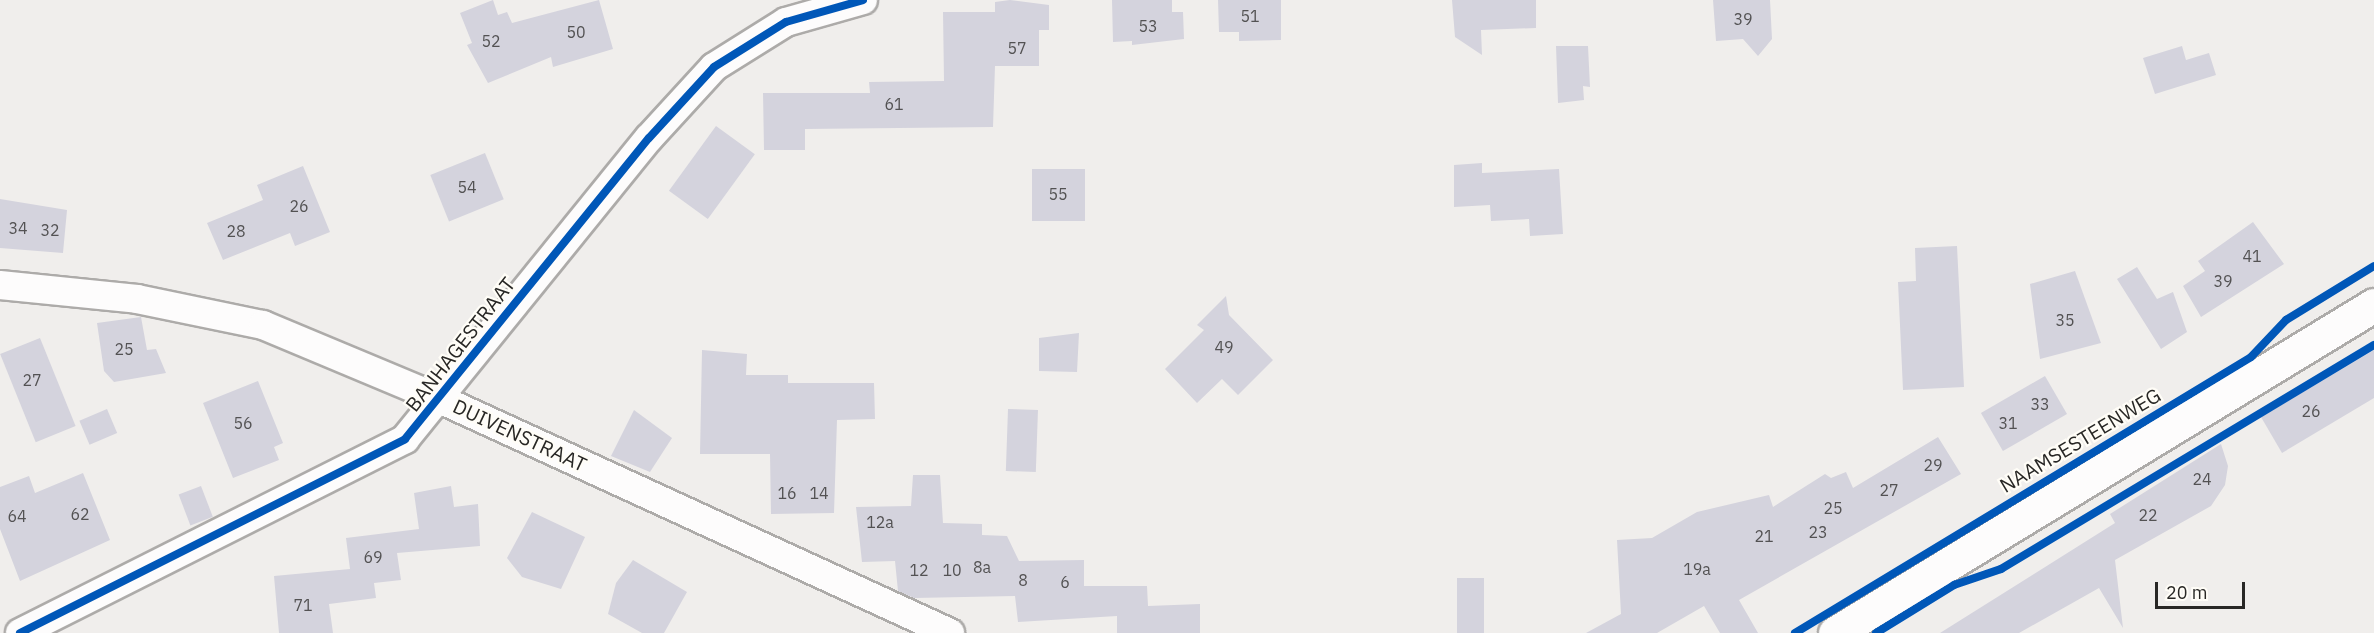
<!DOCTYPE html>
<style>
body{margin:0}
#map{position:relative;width:2374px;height:633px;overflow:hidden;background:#f0eeec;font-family:"IBM Plex Sans",sans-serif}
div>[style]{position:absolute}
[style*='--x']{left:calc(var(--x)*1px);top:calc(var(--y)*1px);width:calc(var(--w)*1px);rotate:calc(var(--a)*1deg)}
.building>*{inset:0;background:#d4d3dd;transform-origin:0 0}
.roads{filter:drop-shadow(2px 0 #adaba9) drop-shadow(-2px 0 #adaba9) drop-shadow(0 2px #adaba9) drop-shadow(0 -2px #adaba9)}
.street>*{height:28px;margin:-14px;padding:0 14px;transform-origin:14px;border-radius:14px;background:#fdfcfc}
.primary>*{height:33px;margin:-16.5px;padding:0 16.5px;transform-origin:16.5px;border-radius:16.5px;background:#fdfcfc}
.cycleway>*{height:8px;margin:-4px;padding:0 4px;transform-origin:4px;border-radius:4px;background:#0057b8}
span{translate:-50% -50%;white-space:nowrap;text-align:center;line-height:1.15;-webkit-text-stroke:4.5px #fffdf7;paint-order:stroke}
.number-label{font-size:16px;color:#535253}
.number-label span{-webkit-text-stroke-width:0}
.street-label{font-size:20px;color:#282725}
.scale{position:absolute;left:2155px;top:582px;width:90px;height:27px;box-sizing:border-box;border:3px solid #282725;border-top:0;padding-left:8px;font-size:18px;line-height:21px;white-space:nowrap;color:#282725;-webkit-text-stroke:4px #fffdf7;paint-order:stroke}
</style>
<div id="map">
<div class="building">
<i style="clip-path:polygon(493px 0,498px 15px,507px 12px,512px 23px,599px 0,613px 49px,553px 67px,551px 57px,488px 83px,467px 45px,472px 43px,460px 13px)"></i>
<i style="clip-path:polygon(1010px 0,1049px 5px,1049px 30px,1039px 30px,1039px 66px,995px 66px,993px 127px,805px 129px,805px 150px,764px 150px,763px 93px,870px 93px,869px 82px,944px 81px,943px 12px,995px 12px,995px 2px)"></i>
<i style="clip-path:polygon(1112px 0,1172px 0,1172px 12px,1183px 12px,1184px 39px,1132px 45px,1132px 41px,1113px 42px)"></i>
<i style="clip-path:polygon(1218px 0,1281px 0,1281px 40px,1239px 41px,1239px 32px,1219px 32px)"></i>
<i style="clip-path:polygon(1452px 0,1536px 0,1536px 28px,1481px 30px,1482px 55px,1455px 37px)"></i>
<i style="clip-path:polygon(1713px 0,1770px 0,1772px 39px,1758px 56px,1743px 39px,1716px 41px)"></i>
<i style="clip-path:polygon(1556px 46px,1588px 46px,1590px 87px,1583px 86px,1584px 100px,1558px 103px)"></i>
<i style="clip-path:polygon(2182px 46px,2186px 60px,2209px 53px,2216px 75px,2155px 94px,2143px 58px)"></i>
<i style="left:716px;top:126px;width:48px;height:80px;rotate:36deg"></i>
<i style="left:485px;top:153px;width:50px;height:59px;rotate:68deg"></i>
<i style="clip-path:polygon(1482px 163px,1482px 173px,1559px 169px,1563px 234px,1530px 236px,1529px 219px,1491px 221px,1490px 205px,1454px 207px,1454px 165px)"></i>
<i style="clip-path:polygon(303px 166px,330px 232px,295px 246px,290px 233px,223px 260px,207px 223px,263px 200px,257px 185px)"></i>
<i style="left:1085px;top:169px;width:52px;height:53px;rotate:90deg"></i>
<i style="clip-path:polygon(0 199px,67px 210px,63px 253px,0 248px)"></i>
<i style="clip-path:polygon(2253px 222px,2284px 264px,2201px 317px,2183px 286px,2205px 271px,2198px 261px)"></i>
<i style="clip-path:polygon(1957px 246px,1964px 387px,1903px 390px,1898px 282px,1916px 281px,1915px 248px)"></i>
<i style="clip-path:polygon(2137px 267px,2157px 299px,2173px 292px,2187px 332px,2161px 349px,2117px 279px)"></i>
<i style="clip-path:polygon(2075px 271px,2101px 343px,2040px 359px,2030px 284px)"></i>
<i style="clip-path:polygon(1226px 296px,1229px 315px,1273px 360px,1238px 395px,1222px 379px,1197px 403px,1165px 369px,1204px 330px,1197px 325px)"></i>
<i style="clip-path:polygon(141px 317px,147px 350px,156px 349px,166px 373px,114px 382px,104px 371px,97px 323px)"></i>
<i style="clip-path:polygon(1079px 333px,1077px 372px,1039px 371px,1039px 338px)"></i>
<i style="left:40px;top:338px;width:95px;height:43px;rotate:68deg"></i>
<i style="clip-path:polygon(702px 350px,747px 354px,746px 375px,788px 375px,788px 383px,874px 383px,875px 419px,837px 420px,834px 513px,771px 514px,770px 454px,700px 454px)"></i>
<i style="clip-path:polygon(2374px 350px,2374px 398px,2282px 453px,2261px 417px)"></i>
<i style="left:2045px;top:376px;width:44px;height:74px;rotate:60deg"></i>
<i style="clip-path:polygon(258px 381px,283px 443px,274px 447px,279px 460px,233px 478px,203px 403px)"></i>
<i style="left:107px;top:409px;width:26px;height:30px;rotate:67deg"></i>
<i style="left:1008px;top:409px;width:30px;height:62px;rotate:2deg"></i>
<i style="clip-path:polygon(634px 410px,672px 438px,650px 472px,611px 456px)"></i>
<i style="clip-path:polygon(1938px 437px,1961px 474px,1739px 600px,1758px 633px,1720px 633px,1704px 606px,1657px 633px,1586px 633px,1621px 614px,1617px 540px,1652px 538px,1697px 512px,1769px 495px,1773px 507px,1825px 474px,1831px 478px,1846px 472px,1853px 488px)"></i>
<i style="clip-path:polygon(2221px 444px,2228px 466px,2225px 485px,2211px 506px,2115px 560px,2123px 628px,2099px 588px,2019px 633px,1940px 633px,2115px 523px,2110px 514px)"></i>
<i style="clip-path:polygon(83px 473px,110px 540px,20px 581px,0 529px,0 487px,29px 476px,35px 493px)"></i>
<i style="clip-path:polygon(913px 475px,940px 475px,943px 523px,982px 524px,982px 535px,1007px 536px,1019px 561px,1084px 560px,1084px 586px,1147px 586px,1148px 606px,1200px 604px,1200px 633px,1117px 633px,1117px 616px,1018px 622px,1015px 596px,914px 598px,898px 591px,895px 561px,862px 562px,856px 507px,911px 506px)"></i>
<i style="left:201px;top:486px;width:33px;height:24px;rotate:69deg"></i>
<i style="clip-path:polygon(451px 486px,454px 507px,478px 504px,480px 546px,397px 553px,401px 580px,374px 583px,376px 598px,329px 604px,333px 633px,279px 633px,274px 576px,350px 569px,346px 538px,419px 529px,414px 493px)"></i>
<i style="clip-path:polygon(532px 512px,585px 537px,561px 589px,522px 577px,507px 558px)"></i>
<i style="clip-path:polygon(633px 560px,687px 592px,664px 633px,642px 633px,608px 614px,616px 583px)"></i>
<i style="left:1457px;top:578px;width:27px;height:55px"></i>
</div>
<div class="roads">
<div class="street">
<i style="--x:0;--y:285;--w:138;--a:5.8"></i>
<i style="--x:137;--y:299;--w:129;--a:11.7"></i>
<i style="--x:263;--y:325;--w:194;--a:22.7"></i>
<i style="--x:442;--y:400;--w:559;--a:24.64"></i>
<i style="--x:20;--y:633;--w:431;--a:-26.7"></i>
<i style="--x:405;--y:439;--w:387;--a:-51"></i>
<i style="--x:649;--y:138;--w:96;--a:-47.5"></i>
<i style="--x:714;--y:67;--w:85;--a:-32"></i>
<i style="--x:786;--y:22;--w:80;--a:-15.9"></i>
</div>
<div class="primary">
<i style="--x:1835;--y:633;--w:631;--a:-31.32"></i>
</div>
</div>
<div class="cycleway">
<i style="--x:20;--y:633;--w:431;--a:-26.7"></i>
<i style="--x:405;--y:439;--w:387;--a:-51"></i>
<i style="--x:649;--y:138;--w:96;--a:-47.5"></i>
<i style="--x:714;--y:67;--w:85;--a:-32"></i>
<i style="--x:786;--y:22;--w:80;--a:-15.9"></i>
<i style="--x:1795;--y:633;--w:533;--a:-31.18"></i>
<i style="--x:2251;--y:357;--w:51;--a:-46.6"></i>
<i style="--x:2286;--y:320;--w:103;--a:-31.5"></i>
<i style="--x:1876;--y:633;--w:92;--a:-31.6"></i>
<i style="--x:1954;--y:585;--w:50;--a:-18.8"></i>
<i style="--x:2001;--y:569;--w:435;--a:-31"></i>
</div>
<div class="number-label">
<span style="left:1250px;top:16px">51</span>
<span style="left:1743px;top:19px">39</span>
<span style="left:1148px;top:26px">53</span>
<span style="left:576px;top:32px">50</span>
<span style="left:491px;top:41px">52</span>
<span style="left:1017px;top:48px">57</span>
<span style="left:894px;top:104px">61</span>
<span style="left:467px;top:187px">54</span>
<span style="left:1058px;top:194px">55</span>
<span style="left:299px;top:206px">26</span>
<span style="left:18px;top:228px">34</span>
<span style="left:50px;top:230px">32</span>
<span style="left:236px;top:231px">28</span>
<span style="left:2252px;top:256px">41</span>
<span style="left:2223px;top:281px">39</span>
<span style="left:2065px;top:320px">35</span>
<span style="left:1224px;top:347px">49</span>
<span style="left:124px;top:349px">25</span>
<span style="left:32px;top:380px">27</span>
<span style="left:2040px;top:404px">33</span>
<span style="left:2311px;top:411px">26</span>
<span style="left:243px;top:423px">56</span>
<span style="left:2008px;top:423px">31</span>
<span style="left:1933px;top:465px">29</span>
<span style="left:2202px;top:479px">24</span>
<span style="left:1889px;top:490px">27</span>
<span style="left:787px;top:493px">16</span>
<span style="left:819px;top:493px">14</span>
<span style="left:1833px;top:508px">25</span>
<span style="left:80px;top:514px">62</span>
<span style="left:2148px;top:515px">22</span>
<span style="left:17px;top:516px">64</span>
<span style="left:880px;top:522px">12a</span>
<span style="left:1818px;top:532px">23</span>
<span style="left:1764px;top:536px">21</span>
<span style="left:373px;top:557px">69</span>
<span style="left:982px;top:567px">8a</span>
<span style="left:1697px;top:569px">19a</span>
<span style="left:919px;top:570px">12</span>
<span style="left:952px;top:570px">10</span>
<span style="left:1023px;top:580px">8</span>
<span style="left:1065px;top:582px">6</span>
<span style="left:303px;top:605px">71</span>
</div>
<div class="street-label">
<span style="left:460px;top:344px;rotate:-52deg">BANHAGESTRAAT</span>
<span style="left:520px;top:435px;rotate:25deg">DUIVENSTRAAT</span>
<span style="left:2080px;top:440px;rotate:-31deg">NAAMSESTEENWEG</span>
</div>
<div class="scale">20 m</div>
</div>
